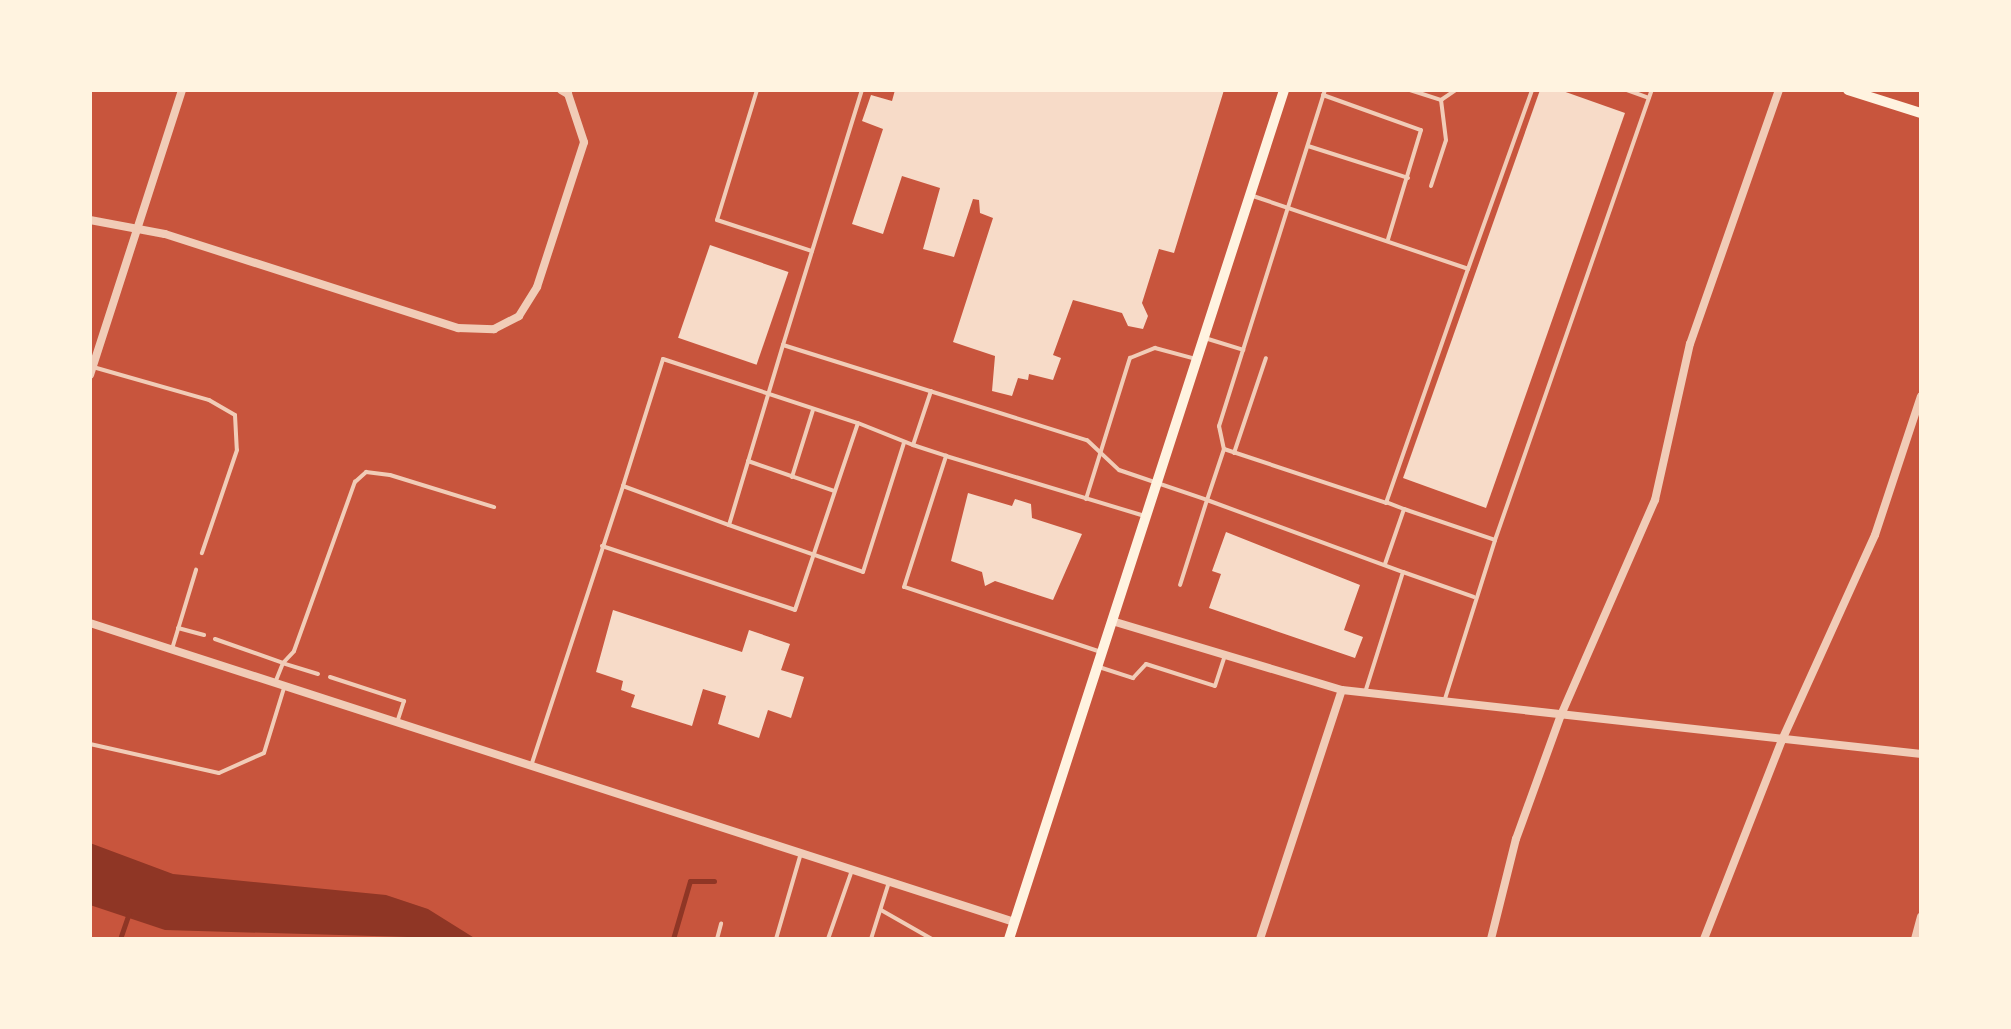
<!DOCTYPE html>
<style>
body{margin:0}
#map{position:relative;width:2011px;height:1029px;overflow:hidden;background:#c8553d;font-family:"Open Sans",sans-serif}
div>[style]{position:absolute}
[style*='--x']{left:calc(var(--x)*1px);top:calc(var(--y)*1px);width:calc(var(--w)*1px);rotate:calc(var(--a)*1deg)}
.water>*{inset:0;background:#8f3625}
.stream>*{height:5px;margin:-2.5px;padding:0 2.5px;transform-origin:2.5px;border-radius:2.5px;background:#8f3625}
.building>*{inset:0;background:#f7dbc8;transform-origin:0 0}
.service>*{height:4px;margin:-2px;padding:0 2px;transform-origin:2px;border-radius:2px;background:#f1ccb7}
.minor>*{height:8px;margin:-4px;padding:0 4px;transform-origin:4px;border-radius:4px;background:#f1ccb7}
.secondary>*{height:10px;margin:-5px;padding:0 5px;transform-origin:5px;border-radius:5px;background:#fff3e0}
span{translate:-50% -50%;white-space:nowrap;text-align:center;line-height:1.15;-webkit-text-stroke:8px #fff3e0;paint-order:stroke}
.frame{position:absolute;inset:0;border:92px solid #fff3e0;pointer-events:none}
</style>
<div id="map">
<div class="water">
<i style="clip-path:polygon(90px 843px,173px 874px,386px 895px,428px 909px,476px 939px,165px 930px,90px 905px)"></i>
</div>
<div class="stream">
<i style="--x:120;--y:939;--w:28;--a:-71"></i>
<i style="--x:673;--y:939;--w:60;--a:-73.7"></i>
<i style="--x:690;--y:881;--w:24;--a:0"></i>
</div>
<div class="building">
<i style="clip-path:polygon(895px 90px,1224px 90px,1174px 253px,1159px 249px,1142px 303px,1148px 316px,1143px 329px,1128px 326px,1122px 313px,1073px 300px,1053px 355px,1061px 358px,1053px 380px,1029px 374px,1028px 380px,1018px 378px,1012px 396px,992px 391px,995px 356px,953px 342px,993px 218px,980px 213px,979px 200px,973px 199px,954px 257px,923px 249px,940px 188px,902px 176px,883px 234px,852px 224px,883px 129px,862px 121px,871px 95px,892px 101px)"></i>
<i style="clip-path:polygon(1540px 90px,1560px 90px,1625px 113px,1486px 508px,1403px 478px)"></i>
<i style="left:710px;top:245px;width:83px;height:98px;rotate:19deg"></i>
<i style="clip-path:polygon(968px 493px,1012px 506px,1015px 499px,1031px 504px,1032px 518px,1082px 534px,1053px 600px,995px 581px,985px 586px,982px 572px,951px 561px)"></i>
<i style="clip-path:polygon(1226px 532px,1360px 585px,1344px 630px,1363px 637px,1355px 658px,1209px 608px,1221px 574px,1212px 571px)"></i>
<i style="clip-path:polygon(613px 610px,742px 652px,749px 630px,790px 644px,781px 670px,804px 677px,791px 718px,768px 710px,759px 738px,718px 724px,726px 696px,703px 689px,692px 726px,631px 707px,635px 695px,621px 690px,623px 681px,596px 672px)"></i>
</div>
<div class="service">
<i style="--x:757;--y:90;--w:136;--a:107.1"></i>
<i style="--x:717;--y:220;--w:100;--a:18.1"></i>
<i style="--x:1376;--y:90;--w:22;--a:0"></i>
<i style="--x:1410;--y:90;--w:33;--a:18"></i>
<i style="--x:1441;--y:100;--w:18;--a:-34"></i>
<i style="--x:1627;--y:90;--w:23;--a:20"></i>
<i style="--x:1323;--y:95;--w:104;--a:19.7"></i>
<i style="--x:1421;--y:130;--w:114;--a:106.8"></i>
<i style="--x:1308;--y:146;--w:105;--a:17.7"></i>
<i style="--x:1431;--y:186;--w:48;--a:-71.9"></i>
<i style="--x:1446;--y:140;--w:40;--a:-97.1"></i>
<i style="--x:1250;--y:195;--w:230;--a:18.7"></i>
<i style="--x:1468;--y:269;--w:190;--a:-70.3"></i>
<i style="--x:1208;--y:339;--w:37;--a:17"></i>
<i style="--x:1243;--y:350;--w:273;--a:-72.5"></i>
<i style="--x:783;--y:345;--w:267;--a:-72.8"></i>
<i style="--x:1243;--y:350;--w:80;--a:107.5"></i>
<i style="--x:1219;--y:426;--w:24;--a:78"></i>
<i style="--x:1224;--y:449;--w:171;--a:18.4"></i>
<i style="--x:1386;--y:503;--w:248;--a:-70.7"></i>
<i style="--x:93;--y:367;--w:121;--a:15.9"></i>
<i style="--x:209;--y:400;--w:30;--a:30"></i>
<i style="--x:235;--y:415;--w:35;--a:87"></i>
<i style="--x:237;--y:450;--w:109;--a:108.8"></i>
<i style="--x:931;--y:391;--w:57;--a:108.4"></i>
<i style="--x:913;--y:445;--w:35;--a:18"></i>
<i style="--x:1224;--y:449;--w:54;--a:108.4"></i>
<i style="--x:1207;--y:500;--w:209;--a:20.2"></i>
<i style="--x:1403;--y:572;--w:123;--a:107.5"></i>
<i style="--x:1234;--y:453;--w:100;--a:-71.4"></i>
<i style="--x:748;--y:461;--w:91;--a:19.2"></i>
<i style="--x:792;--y:477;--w:70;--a:-72.6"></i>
<i style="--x:623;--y:486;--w:133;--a:-72.5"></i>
<i style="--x:663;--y:359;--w:205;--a:18.2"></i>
<i style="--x:1086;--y:499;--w:148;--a:-72.7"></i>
<i style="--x:1130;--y:358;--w:27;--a:-22"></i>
<i style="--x:1155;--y:348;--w:39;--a:15"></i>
<i style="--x:1404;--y:509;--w:96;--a:18.8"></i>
<i style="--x:1495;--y:540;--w:477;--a:-70.8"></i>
<i style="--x:729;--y:525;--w:142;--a:19.3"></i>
<i style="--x:863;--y:572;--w:135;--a:-72.4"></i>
<i style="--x:602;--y:546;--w:203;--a:18.3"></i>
<i style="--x:795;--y:610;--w:197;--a:-71.4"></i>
<i style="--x:858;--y:423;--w:59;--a:21.8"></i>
<i style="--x:1385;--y:564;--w:58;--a:-70.9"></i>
<i style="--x:1404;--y:509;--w:17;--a:-159"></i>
<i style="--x:1403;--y:572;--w:75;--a:19.4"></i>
<i style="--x:178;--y:628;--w:27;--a:15"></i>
<i style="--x:215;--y:639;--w:72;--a:19.4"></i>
<i style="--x:283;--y:663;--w:18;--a:112"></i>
<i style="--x:172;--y:649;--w:83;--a:-73.1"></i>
<i style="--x:1098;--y:651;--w:204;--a:-161.7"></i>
<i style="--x:904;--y:587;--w:138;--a:-72.2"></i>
<i style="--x:946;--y:456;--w:205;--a:16.8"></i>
<i style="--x:1099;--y:667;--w:36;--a:18"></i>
<i style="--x:1133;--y:678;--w:19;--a:-47"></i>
<i style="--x:1146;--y:664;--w:72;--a:17.7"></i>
<i style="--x:1215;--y:686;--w:33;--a:-72"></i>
<i style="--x:318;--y:674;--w:37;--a:-163"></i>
<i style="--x:283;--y:663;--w:16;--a:-47"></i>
<i style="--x:294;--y:651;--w:180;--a:-70.2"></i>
<i style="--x:355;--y:482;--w:15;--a:-42"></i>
<i style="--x:366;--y:472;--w:24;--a:7"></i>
<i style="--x:390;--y:475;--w:109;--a:17.1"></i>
<i style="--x:330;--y:677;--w:78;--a:18"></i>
<i style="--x:404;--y:701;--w:22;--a:108"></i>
<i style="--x:1444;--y:702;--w:170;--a:-72.5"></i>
<i style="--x:90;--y:744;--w:132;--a:12.7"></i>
<i style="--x:219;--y:773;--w:49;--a:-24"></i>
<i style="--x:264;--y:753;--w:68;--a:-72.9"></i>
<i style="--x:531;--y:766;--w:295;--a:-71.8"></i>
<i style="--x:623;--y:486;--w:113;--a:20.2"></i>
<i style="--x:729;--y:525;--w:188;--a:-73.3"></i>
<i style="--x:783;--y:345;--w:318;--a:17.4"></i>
<i style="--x:1087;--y:440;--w:44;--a:43.2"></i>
<i style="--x:1119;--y:470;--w:93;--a:18.8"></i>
<i style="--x:1207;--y:500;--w:89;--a:107.6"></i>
<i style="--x:881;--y:910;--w:59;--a:29.6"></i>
<i style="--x:717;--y:939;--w:16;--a:-75"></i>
<i style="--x:776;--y:939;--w:90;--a:-73.8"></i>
<i style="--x:828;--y:939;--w:73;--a:-70.8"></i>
<i style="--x:871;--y:939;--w:60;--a:-72.5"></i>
</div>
<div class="minor">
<i style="--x:90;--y:220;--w:76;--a:10.6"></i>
<i style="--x:165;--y:234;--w:308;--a:17.8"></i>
<i style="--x:458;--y:328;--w:36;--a:2"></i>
<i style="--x:494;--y:329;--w:28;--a:-27"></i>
<i style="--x:519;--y:316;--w:34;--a:-58"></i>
<i style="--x:537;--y:287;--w:152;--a:-72"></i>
<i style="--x:584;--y:142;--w:51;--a:-108.4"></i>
<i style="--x:568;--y:94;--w:8;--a:-150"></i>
<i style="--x:90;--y:375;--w:299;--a:-72.1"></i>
<i style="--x:1112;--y:621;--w:240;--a:16.7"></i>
<i style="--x:1342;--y:690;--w:583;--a:6.31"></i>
<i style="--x:90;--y:623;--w:971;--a:17.93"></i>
<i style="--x:1260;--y:939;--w:262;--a:-71.8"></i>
<i style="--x:1491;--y:939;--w:103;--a:-76"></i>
<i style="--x:1516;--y:839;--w:132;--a:-70.1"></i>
<i style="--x:1561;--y:715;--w:235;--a:-66.4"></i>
<i style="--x:1655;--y:500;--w:160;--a:-77.4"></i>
<i style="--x:1690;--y:344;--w:269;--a:-70.7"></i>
<i style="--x:1704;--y:939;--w:214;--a:-68.6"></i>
<i style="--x:1782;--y:740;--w:225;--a:-65.6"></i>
<i style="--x:1875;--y:535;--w:146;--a:-71.7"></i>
<i style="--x:1915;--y:939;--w:23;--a:-75"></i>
</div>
<div class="secondary">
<i style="--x:1848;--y:90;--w:77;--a:17.5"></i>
<i style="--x:1009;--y:939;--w:892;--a:-72.05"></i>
</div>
<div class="frame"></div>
</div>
